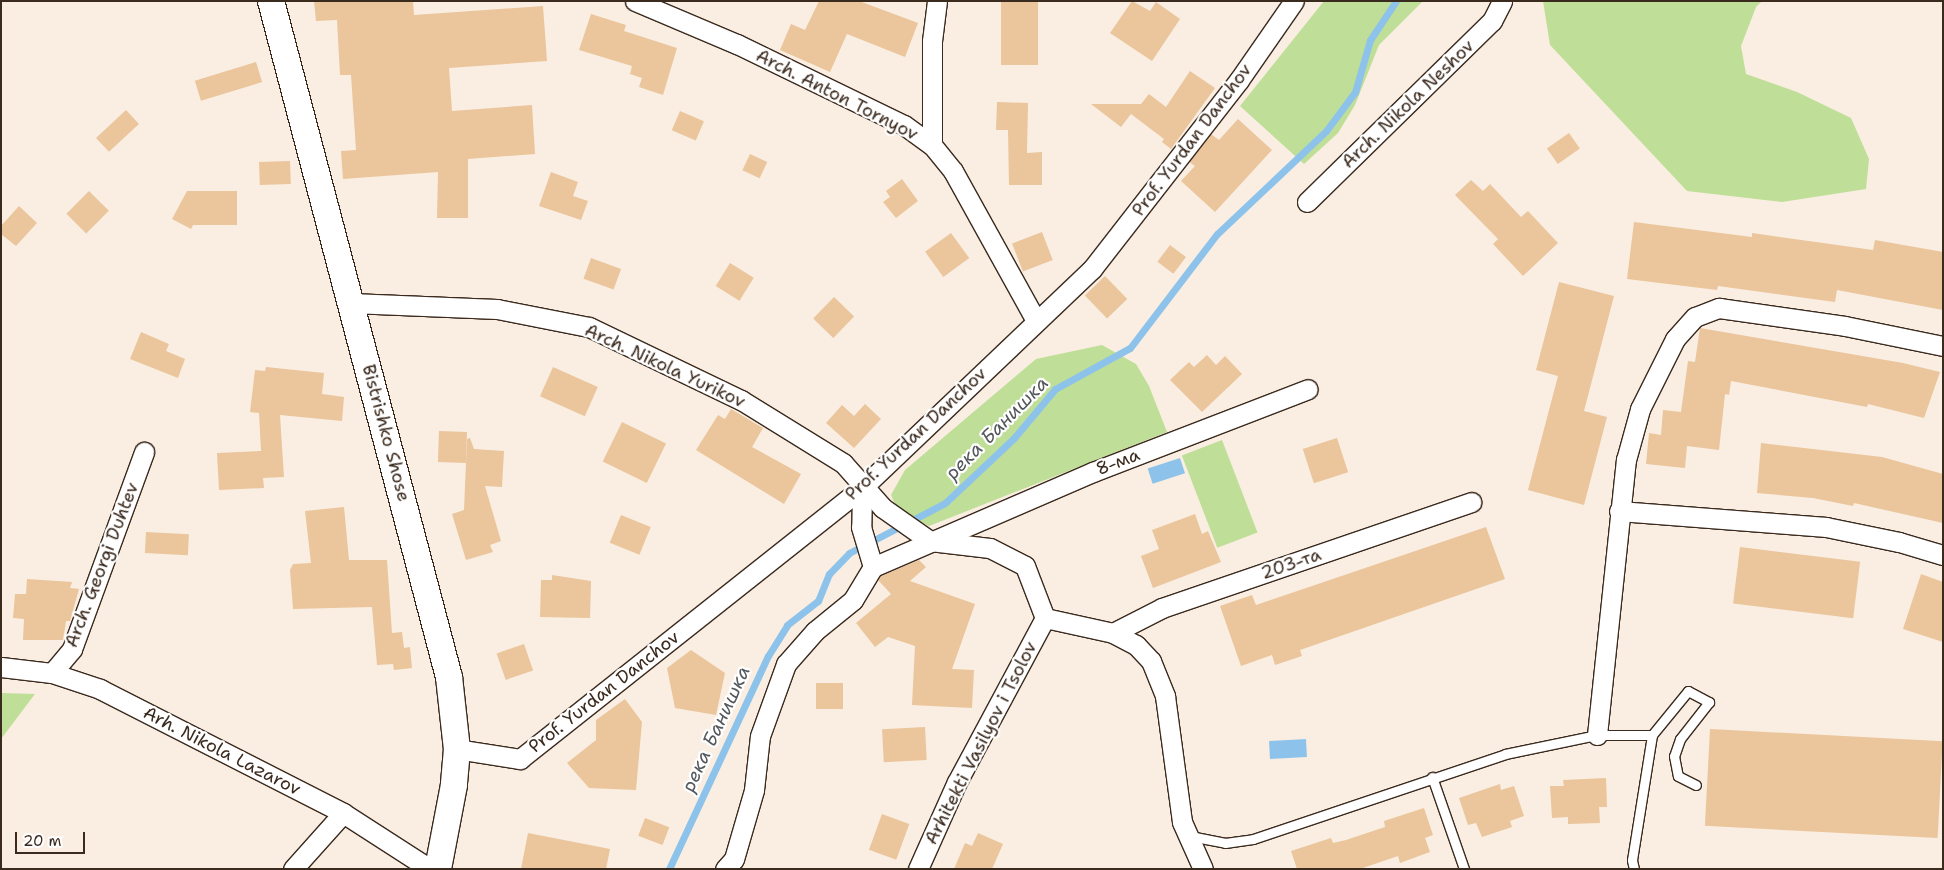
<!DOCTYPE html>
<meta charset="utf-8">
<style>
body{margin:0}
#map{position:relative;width:1944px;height:870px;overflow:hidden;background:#f9eee1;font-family:"Shantell Sans",sans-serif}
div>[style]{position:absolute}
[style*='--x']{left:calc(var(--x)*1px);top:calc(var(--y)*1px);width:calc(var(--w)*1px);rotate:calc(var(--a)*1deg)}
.green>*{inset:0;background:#bfde97;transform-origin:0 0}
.water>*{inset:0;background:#8dc3eb;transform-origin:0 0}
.stream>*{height:7px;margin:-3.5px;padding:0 3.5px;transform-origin:3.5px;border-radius:3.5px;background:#8dc3eb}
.building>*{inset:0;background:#ebc59c;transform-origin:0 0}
.roads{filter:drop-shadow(1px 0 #3b2a1e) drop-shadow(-1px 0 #3b2a1e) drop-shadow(0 1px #3b2a1e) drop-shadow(0 -1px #3b2a1e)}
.lane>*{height:9px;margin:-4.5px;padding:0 4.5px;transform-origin:4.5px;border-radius:4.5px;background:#fff}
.street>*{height:19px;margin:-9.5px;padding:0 9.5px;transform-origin:9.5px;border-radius:9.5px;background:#fff}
.secondary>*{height:26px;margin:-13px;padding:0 13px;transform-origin:13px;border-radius:13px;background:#fff}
span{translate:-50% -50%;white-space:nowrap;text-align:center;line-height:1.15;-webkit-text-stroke:4.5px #fff;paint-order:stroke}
.street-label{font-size:18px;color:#3b2a1e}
.water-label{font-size:19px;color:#54585c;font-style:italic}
.frame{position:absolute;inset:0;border:2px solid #3b2a1e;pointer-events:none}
.scale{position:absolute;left:15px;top:832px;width:70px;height:22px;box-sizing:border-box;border:2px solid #3b2a1e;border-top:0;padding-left:6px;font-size:15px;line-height:18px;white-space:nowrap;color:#3b2a1e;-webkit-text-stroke:4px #fff;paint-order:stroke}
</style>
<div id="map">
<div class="green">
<i style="clip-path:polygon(1324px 1px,1423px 1px,1379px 45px,1355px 105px,1338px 133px,1304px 164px,1240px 106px)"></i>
<i style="clip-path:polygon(1543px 1px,1762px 1px,1756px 7px,1741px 46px,1746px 74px,1797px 92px,1851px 118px,1869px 159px,1866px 189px,1782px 202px,1687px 191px,1550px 45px)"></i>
<i style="clip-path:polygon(1102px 345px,1136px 364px,1149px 386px,1167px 432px,929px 526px,897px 509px,891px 495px,905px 470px,1036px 359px)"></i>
<i style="left:1222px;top:440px;width:99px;height:43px;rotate:69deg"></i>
<i style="clip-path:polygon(1px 693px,35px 694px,1px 739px)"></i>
</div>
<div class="water">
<i style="left:1180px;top:458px;width:16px;height:34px;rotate:72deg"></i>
<i style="left:1306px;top:739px;width:18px;height:37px;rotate:87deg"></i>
</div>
<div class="stream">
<i style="--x:669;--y:869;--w:235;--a:-65.1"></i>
<i style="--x:768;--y:656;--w:36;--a:-58"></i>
<i style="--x:787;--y:625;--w:39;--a:-38"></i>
<i style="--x:818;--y:601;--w:29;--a:-68"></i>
<i style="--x:829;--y:574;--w:29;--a:-46"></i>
<i style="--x:849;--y:553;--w:108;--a:-27.5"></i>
<i style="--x:945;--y:503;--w:95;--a:-43.3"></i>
<i style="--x:1014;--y:438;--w:64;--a:-50.1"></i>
<i style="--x:1055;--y:389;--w:85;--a:-28.7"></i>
<i style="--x:1130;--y:348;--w:143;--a:-52.7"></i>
<i style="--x:1217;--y:234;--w:150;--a:-43.4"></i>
<i style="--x:1326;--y:131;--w:49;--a:-53.4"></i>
<i style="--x:1355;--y:92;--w:54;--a:-73.9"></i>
<i style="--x:1370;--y:40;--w:47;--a:-56.3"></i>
</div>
<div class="building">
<i style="clip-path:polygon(314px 1px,413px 1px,414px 15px,543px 6px,547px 61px,449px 68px,452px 111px,532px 105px,535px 154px,468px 159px,468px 218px,437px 218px,438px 172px,343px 179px,341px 151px,356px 150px,351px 75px,340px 75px,337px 20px,316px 21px)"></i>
<i style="clip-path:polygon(819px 1px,859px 1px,918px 23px,905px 57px,847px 34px,830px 72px,780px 50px,791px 24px,805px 30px)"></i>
<i style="left:1001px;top:1px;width:37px;height:64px"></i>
<i style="clip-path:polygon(1132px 1px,1150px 11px,1156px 2px,1180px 19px,1152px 61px,1110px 33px)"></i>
<i style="clip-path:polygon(591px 14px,626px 25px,624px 31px,677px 48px,663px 95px,639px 87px,642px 78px,630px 74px,632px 66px,579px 50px)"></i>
<i style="left:256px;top:62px;width:21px;height:64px;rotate:73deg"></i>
<i style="clip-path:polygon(1190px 71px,1215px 88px,1171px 149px,1162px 142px,1164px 139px,1131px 114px,1121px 127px,1091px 104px,1141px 104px,1149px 94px,1166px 107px)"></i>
<i style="clip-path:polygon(997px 102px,1028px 103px,1027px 153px,1042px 152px,1042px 185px,1009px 185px,1008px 130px,996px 130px)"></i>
<i style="left:126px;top:110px;width:19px;height:41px;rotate:47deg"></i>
<i style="left:680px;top:111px;width:26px;height:21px;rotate:23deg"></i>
<i style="clip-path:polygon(1238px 119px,1272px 150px,1215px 212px,1181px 181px,1195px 166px,1189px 162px,1211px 134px,1219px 140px)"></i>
<i style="left:1569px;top:133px;width:19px;height:27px;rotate:55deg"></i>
<i style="left:750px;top:154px;width:19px;height:18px;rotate:25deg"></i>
<i style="left:290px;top:161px;width:23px;height:31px;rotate:88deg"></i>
<i style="clip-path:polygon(551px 172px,578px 182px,573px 196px,588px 201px,581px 220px,539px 206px)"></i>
<i style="clip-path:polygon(902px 179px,918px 201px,896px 218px,883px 202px,890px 197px,886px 191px)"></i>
<i style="clip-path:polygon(1471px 180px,1483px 191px,1490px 184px,1521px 217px,1528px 211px,1558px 243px,1523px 276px,1493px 244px,1498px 239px,1455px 195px)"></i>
<i style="left:89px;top:191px;width:28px;height:32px;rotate:45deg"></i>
<i style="clip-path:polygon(187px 191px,237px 191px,237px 225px,193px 225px,191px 229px,172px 219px)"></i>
<i style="clip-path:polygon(19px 206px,37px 223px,16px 246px,1px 234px,1px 226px)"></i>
<i style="clip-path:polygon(1634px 222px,1752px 237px,1752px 233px,1873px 250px,1875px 240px,1943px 252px,1943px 310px,1837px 290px,1835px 302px,1718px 286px,1717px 290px,1627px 279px)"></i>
<i style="left:1042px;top:232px;width:30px;height:32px;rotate:69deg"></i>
<i style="left:951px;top:233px;width:31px;height:32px;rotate:54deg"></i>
<i style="left:1170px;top:245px;width:20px;height:21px;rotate:37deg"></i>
<i style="left:591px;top:258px;width:32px;height:22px;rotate:20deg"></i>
<i style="left:730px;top:263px;width:28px;height:27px;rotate:32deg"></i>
<i style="left:1105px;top:276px;width:32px;height:28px;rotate:46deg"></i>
<i style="clip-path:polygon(1559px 282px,1614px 296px,1584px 411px,1607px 417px,1584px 505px,1528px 490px,1558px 376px,1536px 370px)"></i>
<i style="left:834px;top:297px;width:28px;height:30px;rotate:44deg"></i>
<i style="clip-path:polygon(1700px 328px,1903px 363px,1940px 372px,1924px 418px,1868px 404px,1867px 407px,1731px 381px,1729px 395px,1725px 394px,1719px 450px,1687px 446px,1685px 468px,1646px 464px,1649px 433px,1661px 435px,1663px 410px,1681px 412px,1688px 361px,1695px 362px)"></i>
<i style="clip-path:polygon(141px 332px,169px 344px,166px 351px,185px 359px,178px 378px,130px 359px)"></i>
<i style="clip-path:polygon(1207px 355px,1216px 365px,1225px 356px,1242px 374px,1202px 412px,1170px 380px,1189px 362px,1194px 367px)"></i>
<i style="clip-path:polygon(266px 367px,324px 373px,322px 394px,344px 397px,342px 421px,280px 415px,284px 477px,263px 478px,264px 488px,219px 490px,217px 453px,261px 451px,259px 413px,250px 412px,255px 370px,265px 371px)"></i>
<i style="left:553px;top:367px;width:49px;height:32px;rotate:24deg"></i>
<i style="clip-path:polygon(865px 404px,881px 419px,854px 448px,826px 423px,842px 405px,854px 416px)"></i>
<i style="clip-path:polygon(731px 409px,763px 428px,752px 447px,801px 474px,784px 504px,696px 450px,718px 415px,725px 419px)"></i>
<i style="left:622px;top:422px;width:49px;height:44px;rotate:26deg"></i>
<i style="left:439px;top:431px;width:28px;height:31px;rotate:2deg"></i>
<i style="clip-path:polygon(470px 438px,474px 449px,504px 451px,502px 487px,485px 486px,501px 541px,490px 545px,493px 552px,466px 560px,452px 514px,464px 510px,467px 439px)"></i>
<i style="left:1337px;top:438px;width:36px;height:36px;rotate:72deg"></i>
<i style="clip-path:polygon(1761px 443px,1882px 457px,1943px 474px,1943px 523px,1854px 503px,1853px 506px,1813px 498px,1757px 493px)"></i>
<i style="clip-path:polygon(344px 507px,349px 560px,387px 560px,392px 633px,402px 632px,404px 648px,410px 647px,412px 668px,394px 670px,393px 664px,377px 665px,372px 607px,293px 609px,290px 570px,293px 564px,311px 563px,305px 511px)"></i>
<i style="clip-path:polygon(1195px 514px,1202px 534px,1208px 531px,1221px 562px,1153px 588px,1141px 556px,1159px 549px,1152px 530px)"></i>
<i style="left:621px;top:515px;width:32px;height:30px;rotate:22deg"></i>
<i style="clip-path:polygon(1486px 527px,1505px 579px,1300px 650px,1302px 656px,1275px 665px,1272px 655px,1241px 666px,1220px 606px,1252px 595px,1256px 605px)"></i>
<i style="left:146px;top:532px;width:43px;height:21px;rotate:3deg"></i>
<i style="left:1740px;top:547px;width:121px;height:57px;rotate:7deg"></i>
<i style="clip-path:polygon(919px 560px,926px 567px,910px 581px,975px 604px,952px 669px,974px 670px,972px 708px,912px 705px,915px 646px,888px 637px,875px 647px,856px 623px,891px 594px,878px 580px,881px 576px)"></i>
<i style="clip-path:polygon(1921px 574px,1943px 582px,1943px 642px,1903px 629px)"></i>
<i style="clip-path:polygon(552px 575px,591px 581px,590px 618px,540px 617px,541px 580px,552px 580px)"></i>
<i style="clip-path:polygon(27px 579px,72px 582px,70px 588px,79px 589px,70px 621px,66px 621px,63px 640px,23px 640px,24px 619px,13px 618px,15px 594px,26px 594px)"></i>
<i style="left:524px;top:644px;width:28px;height:29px;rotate:71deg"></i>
<i style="clip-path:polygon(691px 650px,725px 673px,716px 715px,675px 708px,667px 668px)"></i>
<i style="left:816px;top:683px;width:27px;height:26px"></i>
<i style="clip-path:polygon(625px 699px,642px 722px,636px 790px,589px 788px,567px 763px,596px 740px,596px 720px)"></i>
<i style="left:925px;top:727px;width:33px;height:43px;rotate:87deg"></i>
<i style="left:1710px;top:729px;width:233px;height:97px;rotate:3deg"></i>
<i style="clip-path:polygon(1606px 778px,1607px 807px,1599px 807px,1600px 823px,1568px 824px,1568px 817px,1552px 818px,1550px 786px,1564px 786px,1563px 780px)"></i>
<i style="clip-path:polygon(1500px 784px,1501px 790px,1514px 786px,1524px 816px,1510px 821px,1512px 827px,1482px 837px,1476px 823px,1468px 825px,1459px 798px)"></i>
<i style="clip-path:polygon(1424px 808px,1433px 835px,1425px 838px,1430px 852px,1400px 863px,1398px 856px,1360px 869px,1297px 869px,1291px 851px,1331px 838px,1333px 843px,1346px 840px,1385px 827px,1384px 821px)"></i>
<i style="left:882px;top:814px;width:29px;height:38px;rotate:20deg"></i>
<i style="left:645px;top:818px;width:26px;height:19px;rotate:21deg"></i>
<i style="clip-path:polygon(528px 833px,610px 849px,606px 869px,521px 869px)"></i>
<i style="clip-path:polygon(978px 833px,1003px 844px,992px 869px,954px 869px,965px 843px,972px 846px)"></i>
</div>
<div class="roads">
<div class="lane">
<i style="--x:1432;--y:777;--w:97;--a:70.8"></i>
<i style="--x:1190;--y:836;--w:36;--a:11"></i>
<i style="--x:1225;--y:843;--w:28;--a:-8"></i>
<i style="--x:1253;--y:839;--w:266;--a:-18.6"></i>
<i style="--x:1505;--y:754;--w:94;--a:-11.7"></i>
<i style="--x:1597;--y:735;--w:55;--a:0"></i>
<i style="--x:1652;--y:735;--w:57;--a:-50.7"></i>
<i style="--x:1688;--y:691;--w:24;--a:28"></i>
<i style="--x:1709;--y:702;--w:47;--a:128.1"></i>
<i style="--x:1680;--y:739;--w:18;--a:109"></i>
<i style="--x:1674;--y:756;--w:20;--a:79"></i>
<i style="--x:1678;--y:776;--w:20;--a:27"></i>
<i style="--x:1634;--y:869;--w:9;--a:-103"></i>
<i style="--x:1632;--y:860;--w:127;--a:-80.9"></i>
</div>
<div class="street">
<i style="--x:635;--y:1;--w:111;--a:22.9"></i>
<i style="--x:737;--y:44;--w:186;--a:25.9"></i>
<i style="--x:904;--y:125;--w:34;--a:36"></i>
<i style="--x:932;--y:145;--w:33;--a:51"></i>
<i style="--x:953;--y:171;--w:171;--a:61"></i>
<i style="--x:932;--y:145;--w:104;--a:-90"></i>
<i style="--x:932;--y:41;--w:40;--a:-82.9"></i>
<i style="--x:1307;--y:202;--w:259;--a:-44.4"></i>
<i style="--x:1492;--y:21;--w:22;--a:-63"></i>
<i style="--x:351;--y:303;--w:146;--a:2.4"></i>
<i style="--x:497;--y:309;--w:94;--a:11.1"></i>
<i style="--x:589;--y:327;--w:169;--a:25.7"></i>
<i style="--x:741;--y:400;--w:120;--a:31.7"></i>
<i style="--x:843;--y:463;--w:60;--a:48.4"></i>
<i style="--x:883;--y:508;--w:57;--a:35.1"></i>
<i style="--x:930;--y:541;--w:60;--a:6.7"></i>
<i style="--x:990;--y:548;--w:39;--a:27"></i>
<i style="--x:1025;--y:566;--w:56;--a:69"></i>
<i style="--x:862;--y:488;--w:39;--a:91"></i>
<i style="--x:861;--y:527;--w:42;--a:73.3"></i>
<i style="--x:1619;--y:511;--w:208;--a:4.4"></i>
<i style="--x:1826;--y:527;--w:75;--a:11.6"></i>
<i style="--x:1899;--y:542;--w:46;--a:16.5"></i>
<i style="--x:1045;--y:618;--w:70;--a:12.4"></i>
<i style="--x:1113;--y:633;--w:26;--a:28"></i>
<i style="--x:1136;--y:645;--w:22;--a:47"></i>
<i style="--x:1151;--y:661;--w:38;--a:68"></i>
<i style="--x:1165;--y:696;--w:127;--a:82.3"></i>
<i style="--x:1182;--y:822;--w:51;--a:65.9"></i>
<i style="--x:1113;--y:633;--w:55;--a:-27"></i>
<i style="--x:1162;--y:608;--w:327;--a:-18.9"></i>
<i style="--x:1;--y:667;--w:51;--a:6.7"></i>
<i style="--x:52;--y:673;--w:51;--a:18.4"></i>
<i style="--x:100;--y:689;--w:273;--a:27"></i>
<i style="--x:343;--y:813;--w:103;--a:32.8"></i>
<i style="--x:52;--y:673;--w:31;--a:-50"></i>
<i style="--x:72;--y:649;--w:210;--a:-69.9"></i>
<i style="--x:1597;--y:735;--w:277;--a:-84"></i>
<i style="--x:1626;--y:460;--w:53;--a:-74.6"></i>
<i style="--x:1640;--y:409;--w:78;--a:-63.4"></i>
<i style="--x:1675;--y:339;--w:30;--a:-48"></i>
<i style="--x:1695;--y:317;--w:26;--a:-21"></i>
<i style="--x:1719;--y:308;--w:127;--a:8.1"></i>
<i style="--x:1845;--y:326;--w:100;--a:11.5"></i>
<i style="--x:457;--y:749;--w:64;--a:9"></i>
<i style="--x:520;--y:759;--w:436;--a:-38.4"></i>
<i style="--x:862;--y:488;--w:318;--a:-43.6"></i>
<i style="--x:1092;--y:269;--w:239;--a:-52.1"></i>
<i style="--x:1239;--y:80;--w:96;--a:-55.2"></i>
<i style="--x:293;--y:869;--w:75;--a:-48.2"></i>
<i style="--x:725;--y:869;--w:13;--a:-48"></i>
<i style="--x:734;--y:859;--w:72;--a:-73.8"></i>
<i style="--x:754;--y:790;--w:54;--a:-83.7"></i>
<i style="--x:760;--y:736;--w:77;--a:-70.1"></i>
<i style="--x:786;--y:664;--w:44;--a:-48.7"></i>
<i style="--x:815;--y:631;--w:49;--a:-39.2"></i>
<i style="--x:853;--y:600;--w:39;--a:-59"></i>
<i style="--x:873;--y:567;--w:240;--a:-23.4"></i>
<i style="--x:1093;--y:472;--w:230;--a:-21.1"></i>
<i style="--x:918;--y:869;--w:95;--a:-65.9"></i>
<i style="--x:957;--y:782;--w:186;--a:-61.8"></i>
</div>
<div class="secondary">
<i style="--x:271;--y:1;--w:699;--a:75.25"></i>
<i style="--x:449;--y:677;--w:72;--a:83.7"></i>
<i style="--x:457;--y:749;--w:36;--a:95"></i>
<i style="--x:454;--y:785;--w:86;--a:100.8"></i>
</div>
</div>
<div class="street-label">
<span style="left:837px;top:95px;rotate:27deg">Arch. Anton Tornyov</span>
<span style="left:1408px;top:104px;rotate:-44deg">Arch. Nikola Neshov</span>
<span style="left:1192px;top:140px;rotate:-53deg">Prof. Yurdan Danchov</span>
<span style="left:665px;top:366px;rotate:25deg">Arch. Nikola Yurikov</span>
<span style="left:386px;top:433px;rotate:75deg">Bistrishko Shose</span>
<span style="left:916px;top:434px;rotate:-43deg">Prof. Yurdan Danchov</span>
<span style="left:1118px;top:462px;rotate:-21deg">8-ма</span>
<span style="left:1291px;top:564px;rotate:-19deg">203-та</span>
<span style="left:102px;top:565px;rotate:-69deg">Arch. Georgi Duhtev</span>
<span style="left:604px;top:692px;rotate:-38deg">Prof. Yurdan Danchov</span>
<span style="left:981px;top:743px;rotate:-63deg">Arhitekti Vasilyov i Tsolov</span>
<span style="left:222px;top:751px;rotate:27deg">Arh. Nikola Lazarov</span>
</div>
<div class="water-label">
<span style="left:997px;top:428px;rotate:-45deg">река Банишка</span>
<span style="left:716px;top:729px;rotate:-65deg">река Банишка</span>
</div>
<div class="frame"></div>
<div class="scale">20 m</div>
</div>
